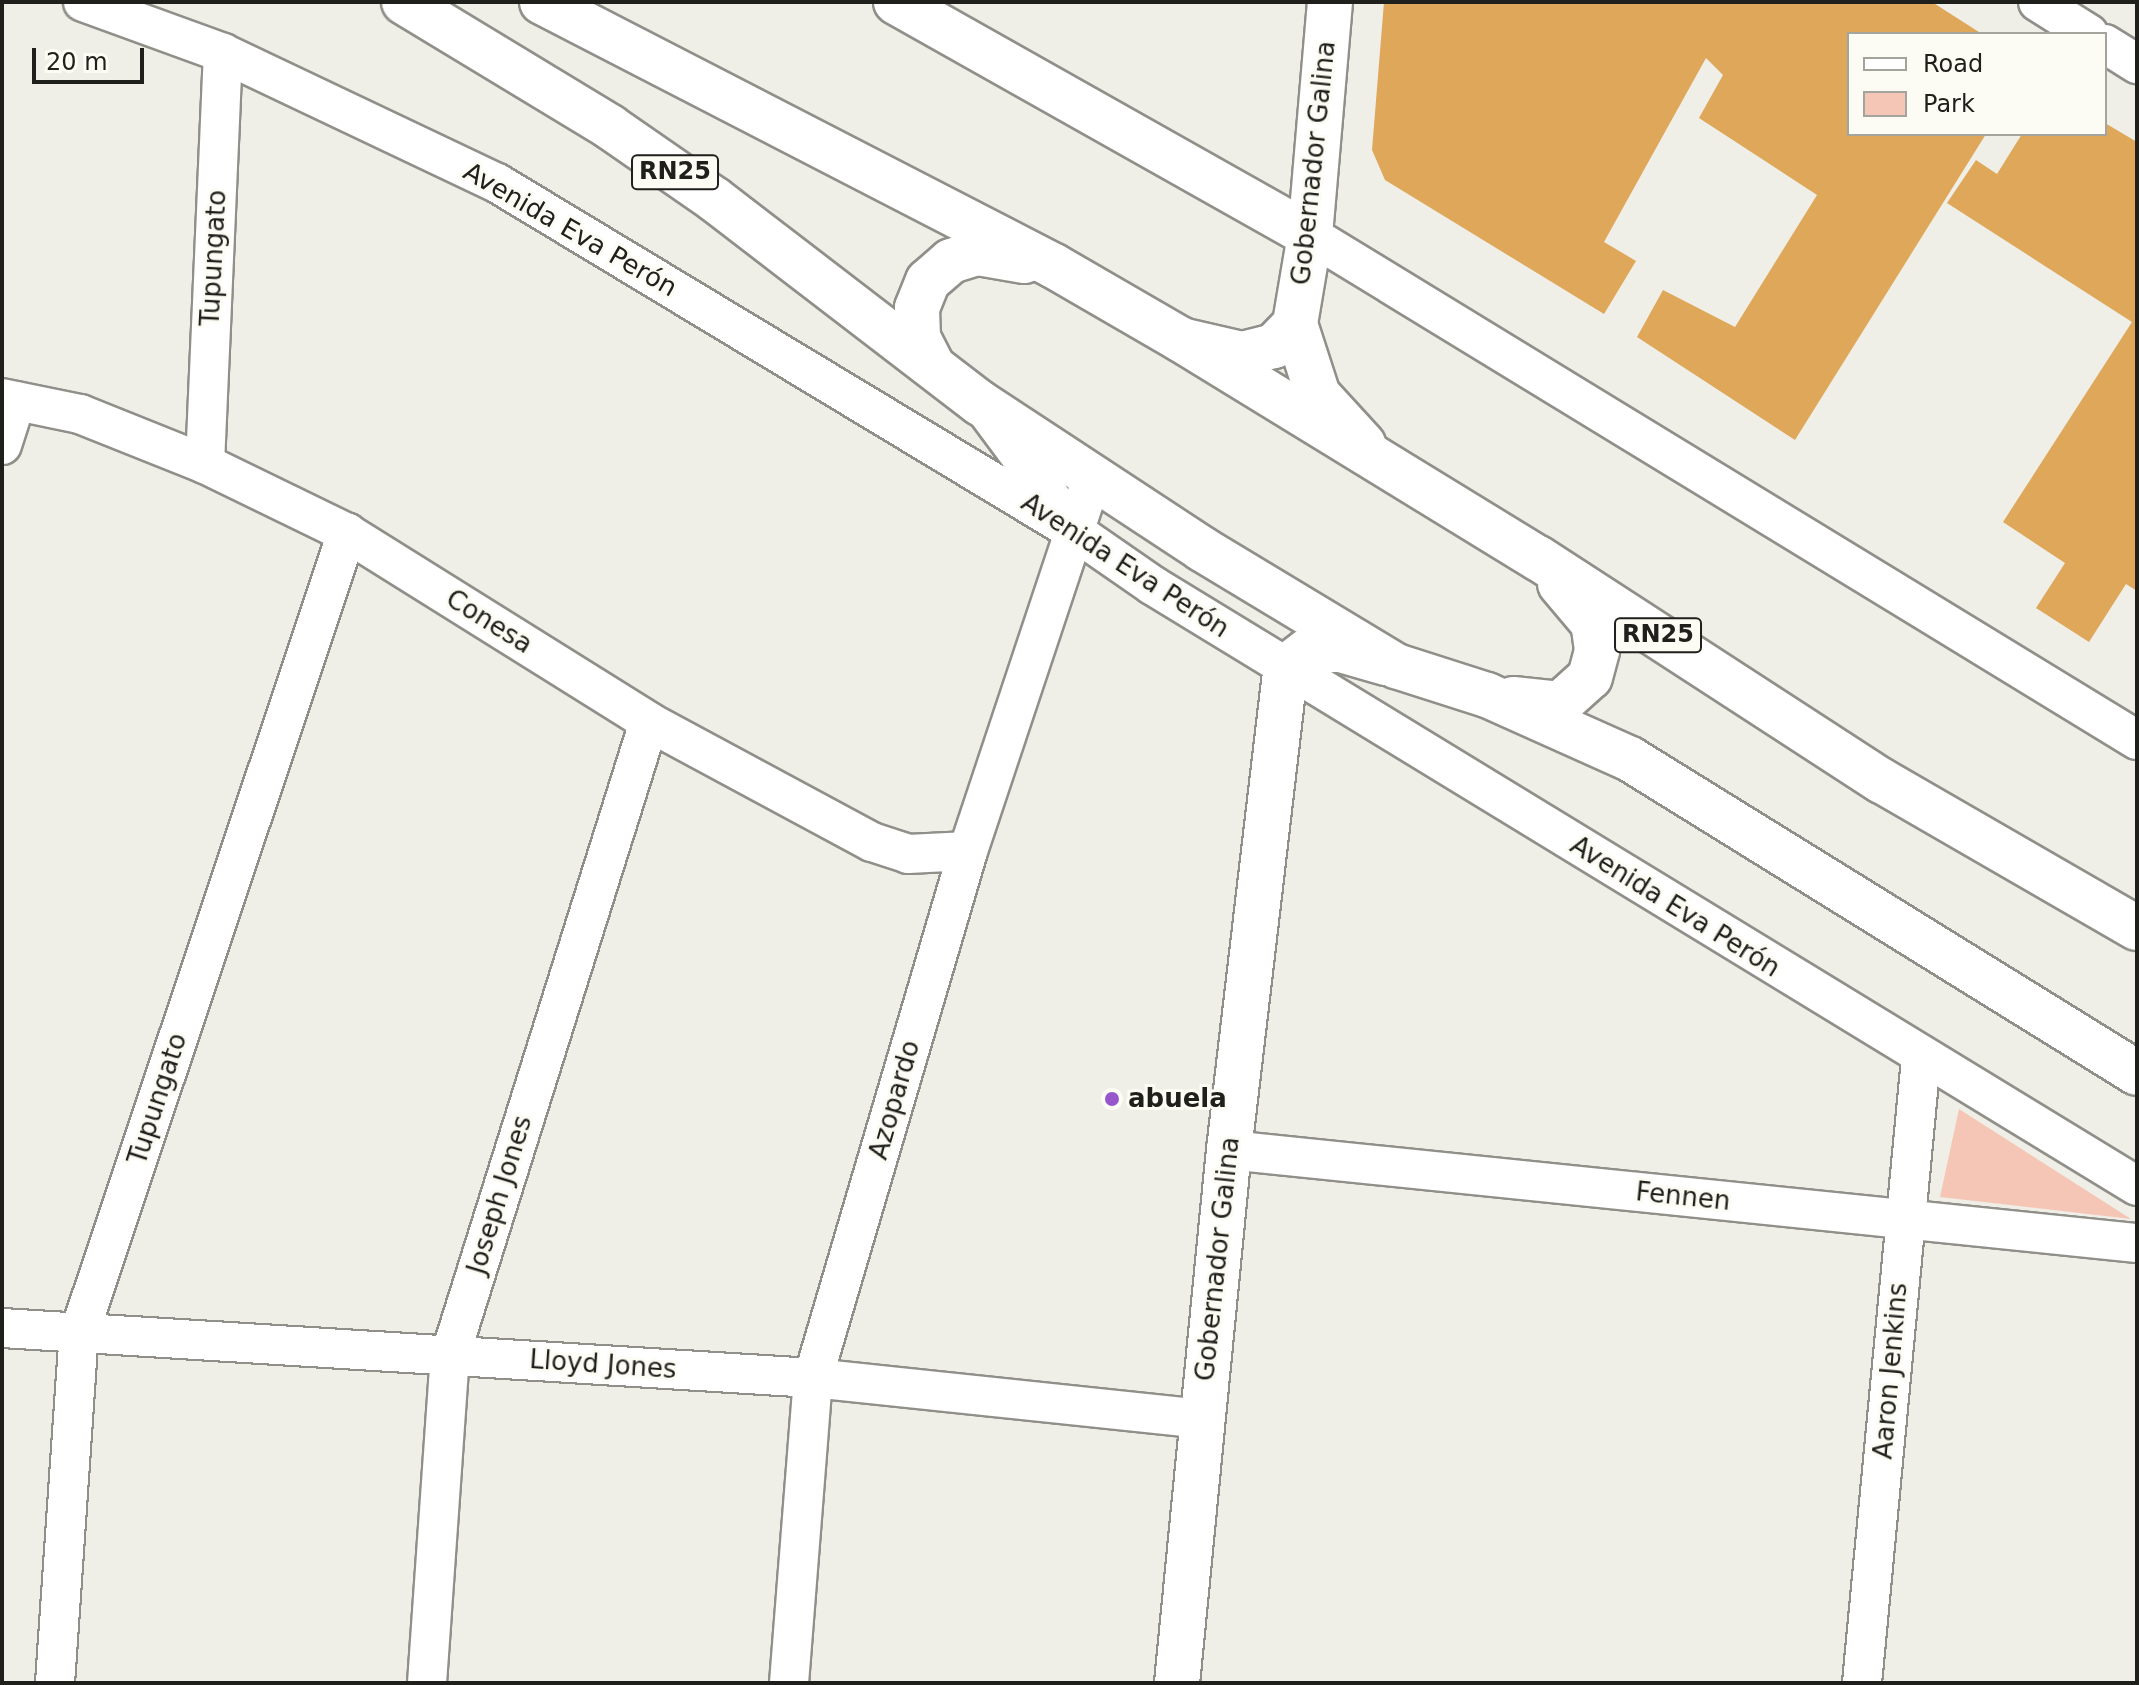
<!DOCTYPE html>
<meta charset="utf-8">
<style>
body{margin:0}
#map{position:relative;width:2139px;height:1685px;overflow:hidden;background:#efeee7;font-family:"DejaVu Sans",sans-serif}
div>[style]{position:absolute}
[style*='--x']{left:calc(var(--x)*1px);top:calc(var(--y)*1px);width:calc(var(--w)*1px);rotate:calc(var(--a)*1deg)}
.green>*{inset:0;background:#f5c6b5}
.building>*{inset:0;background:#dfa75a}
.roads{filter:drop-shadow(2px 0 #908f89) drop-shadow(-2px 0 #908f89) drop-shadow(0 2px #908f89) drop-shadow(0 -2px #908f89)}
.minor>*{height:38px;margin:-19px;padding:0 19px;transform-origin:19px;border-radius:19px;background:#fff}
.tertiary>*{height:44px;margin:-22px;padding:0 22px;transform-origin:22px;border-radius:22px;background:#fff}
.secondary>*{height:44px;margin:-22px;padding:0 22px;transform-origin:22px;border-radius:22px;background:#fff}
.primary>*{height:44px;margin:-22px;padding:0 22px;transform-origin:22px;border-radius:22px;background:#fff}
.dots>*{width:22px;height:22px;translate:-50% -50%;box-sizing:border-box;border:4px solid #fcfcf4;border-radius:50%}
span{translate:-50% -50%;white-space:nowrap;text-align:center;line-height:1.15;-webkit-text-stroke:6px #fcfcf4;paint-order:stroke}
.shield-label span{padding:2px 6px;background:#fcfcf4;border:2px solid;border-radius:6px;-webkit-text-stroke-width:0}
.shield-label{font-size:24px;color:#1f1f1c;font-weight:700}
.street-label{font-size:26px;color:#1f1f1c}
.poi-label{font-size:26px;color:#1f1f1c;font-weight:700}
.left{translate:0 -50%;text-align:left}
.frame{position:absolute;inset:0;border:4px solid #1f1f1c;pointer-events:none}
.legend{position:absolute;left:1847px;top:32px;width:260px;height:104px;box-sizing:border-box;background:#fcfcf4;border:2px solid #a4a49e;margin:0;padding:10px 14px;list-style:none;font-size:24px;color:#1f1f1c}
.legend li{display:flex;align-items:center;gap:16px;height:40px}
.legend b{width:40px;border:2px solid #a4a49e}
.scale{position:absolute;left:32px;top:48px;width:112px;height:36px;box-sizing:border-box;border:4px solid #1f1f1c;border-top:0;padding-left:10px;font-size:24px;line-height:28px;white-space:nowrap;color:#1f1f1c;-webkit-text-stroke:6px #fcfcf4;paint-order:stroke}
</style>
<div id="map">
<div class="green">
<i style="clip-path:polygon(1959px 1109px,2131px 1219px,1940px 1197px)"></i>
</div>
<div class="building">
<i style="clip-path:polygon(1384px 2px,1932px 2px,1982px 34px,1849px 34px,1849px 134px,1986px 134px,1795px 440px,1637px 337px,1663px 290px,1735px 327px,1817px 195px,1699px 118px,1723px 75px,1706px 58px,1604px 242px,1636px 261px,1604px 314px,1385px 180px,1372px 150px)"></i>
<i style="clip-path:polygon(2105px 123px,2137px 142px,2137px 591px,2126px 584px,2089px 642px,2036px 608px,2065px 563px,2003px 522px,2132px 322px,1947px 203px,1976px 160px,1997px 174px,2022px 134px,2105px 134px)"></i>
</div>
<div class="roads">
<div class="minor">
<i style="--x:83;--y:2;--w:149;--a:20"></i>
<i style="--x:223;--y:53;--w:303;--a:25.4"></i>
<i style="--x:497;--y:183;--w:677;--a:31.11"></i>
<i style="--x:1077;--y:533;--w:91;--a:34.7"></i>
<i style="--x:1152;--y:585;--w:1154;--a:31.39"></i>
<i style="--x:2038;--y:2;--w:60;--a:32.1"></i>
<i style="--x:2105;--y:44;--w:38;--a:32"></i>
<i style="--x:1310;--y:235;--w:969;--a:31.41"></i>
<i style="--x:2;--y:398;--w:80;--a:11.6"></i>
<i style="--x:80;--y:414;--w:135;--a:21.8"></i>
<i style="--x:205;--y:464;--w:158;--a:25.9"></i>
<i style="--x:347;--y:533;--w:356;--a:32"></i>
<i style="--x:649;--y:722;--w:253;--a:28.3"></i>
<i style="--x:872;--y:842;--w:38;--a:18"></i>
<i style="--x:908;--y:854;--w:60;--a:-2.9"></i>
<i style="--x:988;--y:413;--w:131;--a:53.4"></i>
<i style="--x:2;--y:445;--w:46;--a:-72.3"></i>
<i style="--x:205;--y:464;--w:411;--a:-87.5"></i>
<i style="--x:1229;--y:1150;--w:913;--a:5.85"></i>
<i style="--x:2;--y:1328;--w:813;--a:3.53"></i>
<i style="--x:813;--y:1378;--w:391;--a:6"></i>
<i style="--x:55;--y:1683;--w:350;--a:-86.1"></i>
<i style="--x:79;--y:1334;--w:845;--a:-71.5"></i>
<i style="--x:427;--y:1683;--w:328;--a:-86"></i>
<i style="--x:450;--y:1356;--w:664;--a:-72.57"></i>
<i style="--x:789;--y:1683;--w:306;--a:-85.5"></i>
<i style="--x:813;--y:1378;--w:549;--a:-73.61"></i>
<i style="--x:968;--y:851;--w:395;--a:-71.6"></i>
<i style="--x:1862;--y:1683;--w:627;--a:-84.6"></i>
</div>
<div class="tertiary">
<i style="--x:896;--y:2;--w:475;--a:29.4"></i>
<i style="--x:1177;--y:1683;--w:536;--a:-84.43"></i>
<i style="--x:1229;--y:1150;--w:486;--a:-83.3"></i>
<i style="--x:1286;--y:667;--w:26;--a:-37"></i>
<i style="--x:1307;--y:651;--w:34;--a:-2"></i>
<i style="--x:1341;--y:650;--w:47;--a:16.1"></i>
</div>
<div class="secondary">
<i style="--x:1330;--y:2;--w:234;--a:94.9"></i>
<i style="--x:1310;--y:235;--w:90;--a:99.6"></i>
<i style="--x:1295;--y:324;--w:75;--a:72.1"></i>
<i style="--x:1318;--y:395;--w:67;--a:47.4"></i>
<i style="--x:1185;--y:341;--w:58;--a:12.8"></i>
<i style="--x:1242;--y:354;--w:33;--a:-14"></i>
<i style="--x:1274;--y:346;--w:30;--a:-46"></i>
</div>
<div class="primary">
<i style="--x:404;--y:2;--w:241;--a:31.2"></i>
<i style="--x:610;--y:127;--w:126;--a:34.7"></i>
<i style="--x:714;--y:199;--w:335;--a:37.5"></i>
<i style="--x:980;--y:403;--w:266;--a:33.3"></i>
<i style="--x:1202;--y:549;--w:227;--a:31.1"></i>
<i style="--x:1396;--y:666;--w:96;--a:17.7"></i>
<i style="--x:1487;--y:695;--w:157;--a:24.1"></i>
<i style="--x:1630;--y:759;--w:596;--a:31.77"></i>
<i style="--x:542;--y:2;--w:576;--a:27.28"></i>
<i style="--x:1054;--y:266;--w:146;--a:30.1"></i>
<i style="--x:1180;--y:339;--w:420;--a:31.5"></i>
<i style="--x:1538;--y:558;--w:410;--a:33"></i>
<i style="--x:1882;--y:781;--w:294;--a:30"></i>
<i style="--x:931;--y:363;--w:29;--a:-117"></i>
<i style="--x:918;--y:337;--w:29;--a:-92"></i>
<i style="--x:917;--y:308;--w:29;--a:-68"></i>
<i style="--x:928;--y:281;--w:30;--a:-41"></i>
<i style="--x:951;--y:261;--w:28;--a:-17"></i>
<i style="--x:978;--y:253;--w:47;--a:9.9"></i>
<i style="--x:1513;--y:699;--w:47;--a:6.1"></i>
<i style="--x:1560;--y:704;--w:40;--a:-42"></i>
<i style="--x:1590;--y:677;--w:28;--a:-75"></i>
<i style="--x:1597;--y:650;--w:27;--a:-98"></i>
<i style="--x:1593;--y:623;--w:51;--a:-130.2"></i>
</div>
</div>
<div class="dots">
<i style="left:1112px;top:1099px;background:#9656cc"></i>
</div>
<div class="shield-label">
<span style="left:675px;top:172px">RN25</span>
<span style="left:1658px;top:635px">RN25</span>
</div>
<div class="street-label">
<span style="left:1314px;top:163px;rotate:-84deg">Gobernador Galina</span>
<span style="left:570px;top:230px;rotate:30deg">Avenida Eva Perón</span>
<span style="left:214px;top:258px;rotate:-87deg">Tupungato</span>
<span style="left:1125px;top:566px;rotate:33deg">Avenida Eva Perón</span>
<span style="left:489px;top:622px;rotate:32deg">Conesa</span>
<span style="left:1675px;top:907px;rotate:32deg">Avenida Eva Perón</span>
<span style="left:158px;top:1099px;rotate:-72deg">Tupungato</span>
<span style="left:895px;top:1100px;rotate:-74deg">Azopardo</span>
<span style="left:500px;top:1195px;rotate:-73deg">Joseph Jones</span>
<span style="left:1683px;top:1197px;rotate:6deg">Fennen</span>
<span style="left:1218px;top:1259px;rotate:-84deg">Gobernador Galina</span>
<span style="left:603px;top:1365px;rotate:4deg">Lloyd Jones</span>
<span style="left:1891px;top:1371px;rotate:-85deg">Aaron Jenkins</span>
</div>
<div class="poi-label">
<span class="left" style="left:1128px;top:1099px">abuela</span>
</div>
<div class="frame"></div>
<ul class="legend">
<li><b style="height:10px;background:#fff"></b>Road</li>
<li><b style="height:22px;background:#f5c6b5"></b>Park</li>
</ul>
<div class="scale">20 m</div>
</div>
